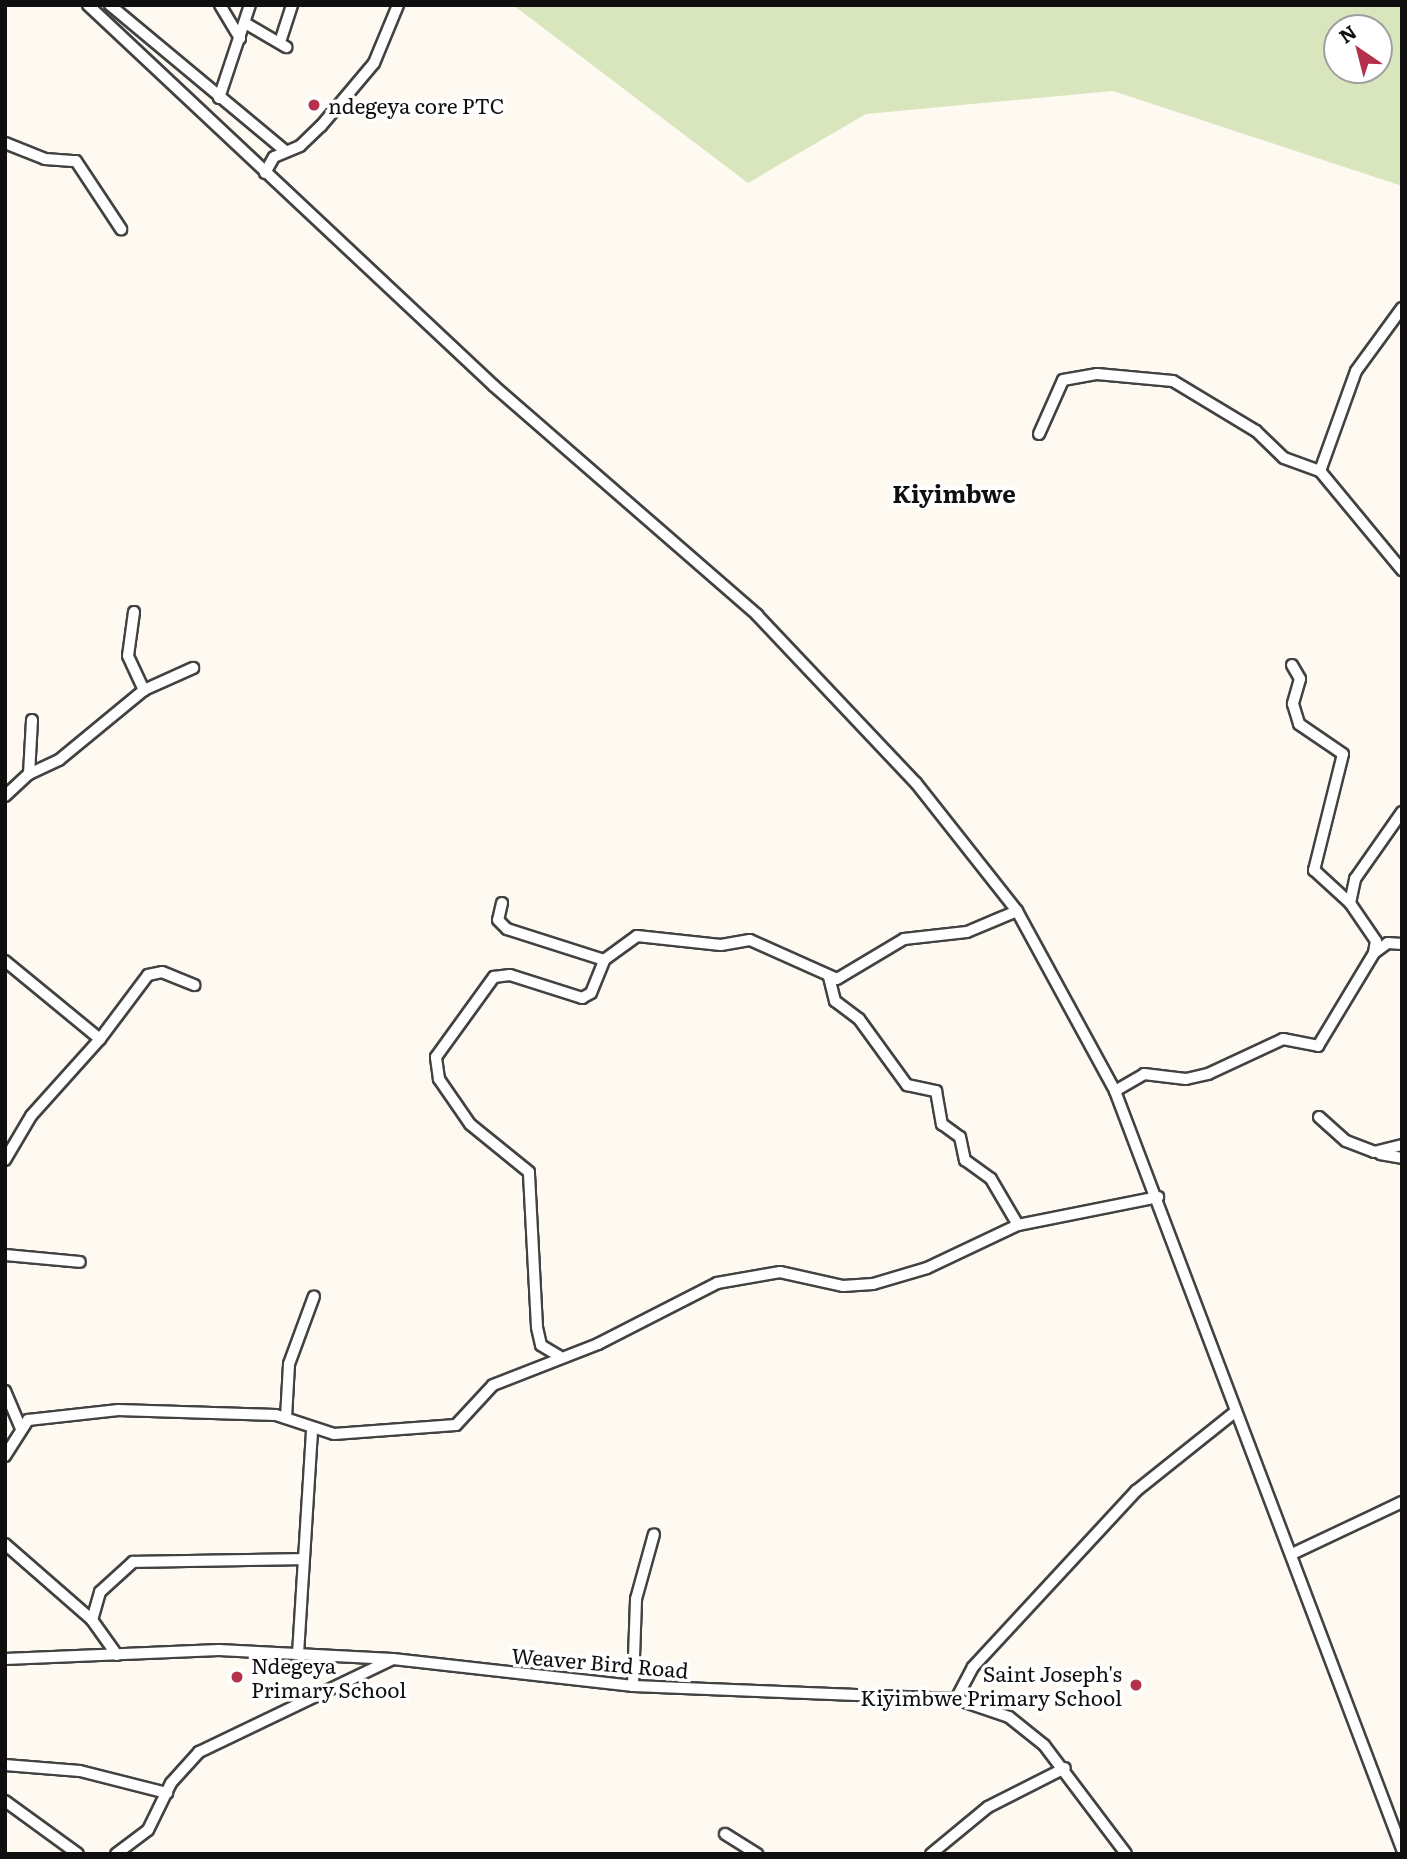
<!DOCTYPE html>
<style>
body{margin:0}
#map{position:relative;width:1407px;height:1859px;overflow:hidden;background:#fefaf1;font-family:Literata,serif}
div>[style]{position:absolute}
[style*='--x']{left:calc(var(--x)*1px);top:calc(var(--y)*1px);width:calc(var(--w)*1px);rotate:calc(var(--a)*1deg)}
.green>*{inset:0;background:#d9e6bd}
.roads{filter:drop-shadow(2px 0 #424242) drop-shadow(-2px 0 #424242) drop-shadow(0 2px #424242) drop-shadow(0 -2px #424242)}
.street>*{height:10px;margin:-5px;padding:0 5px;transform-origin:5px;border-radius:5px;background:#fff}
.dots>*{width:19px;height:19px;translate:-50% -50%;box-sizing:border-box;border:4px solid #fff;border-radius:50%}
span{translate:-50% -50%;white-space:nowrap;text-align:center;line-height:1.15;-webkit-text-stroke:7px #fff;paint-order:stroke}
.poi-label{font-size:21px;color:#0f0f0f}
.left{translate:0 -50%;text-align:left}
.right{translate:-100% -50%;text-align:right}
.street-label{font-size:21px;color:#0f0f0f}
.quarter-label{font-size:24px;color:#0f0f0f;font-weight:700}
.frame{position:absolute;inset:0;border:7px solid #0f0f0f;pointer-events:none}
.north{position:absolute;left:1323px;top:14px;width:70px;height:70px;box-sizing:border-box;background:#fff;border:2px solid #9f9f9f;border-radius:50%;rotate:325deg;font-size:19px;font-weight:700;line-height:28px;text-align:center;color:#0f0f0f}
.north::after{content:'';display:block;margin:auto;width:24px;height:32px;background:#b5304a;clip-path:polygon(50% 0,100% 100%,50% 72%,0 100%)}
</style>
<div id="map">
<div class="green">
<i style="clip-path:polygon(evenodd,513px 5px,1402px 5px,1402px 186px,1113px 91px,866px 114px,748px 183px,513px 5px,1337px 28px,1379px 28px,1379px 70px,1337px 70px,1337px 28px)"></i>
</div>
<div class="roads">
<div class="street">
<i style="--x:88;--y:5;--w:557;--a:43.18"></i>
<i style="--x:494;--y:386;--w:349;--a:41"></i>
<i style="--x:757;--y:615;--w:231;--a:46.6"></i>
<i style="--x:916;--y:783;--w:163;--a:51.7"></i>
<i style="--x:1017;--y:911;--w:205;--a:61.4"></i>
<i style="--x:1115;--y:1091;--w:811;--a:69.26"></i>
<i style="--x:110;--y:5;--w:228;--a:39.8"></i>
<i style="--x:220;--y:5;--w:39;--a:59"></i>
<i style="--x:245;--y:23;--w:48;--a:30.3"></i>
<i style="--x:281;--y:39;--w:36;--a:-72"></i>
<i style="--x:219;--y:98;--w:98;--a:-71.6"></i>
<i style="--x:5;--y:143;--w:43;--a:21.8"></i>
<i style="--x:45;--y:159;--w:31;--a:4"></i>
<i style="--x:76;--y:161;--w:82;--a:56.5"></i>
<i style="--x:265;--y:173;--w:18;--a:-61"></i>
<i style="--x:274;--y:157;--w:28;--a:-23"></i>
<i style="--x:300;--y:146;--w:29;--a:-44"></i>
<i style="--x:321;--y:126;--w:82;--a:-49.9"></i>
<i style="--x:374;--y:63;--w:63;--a:-67.5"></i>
<i style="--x:1039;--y:434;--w:59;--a:-66"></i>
<i style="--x:1063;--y:380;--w:35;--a:-10"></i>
<i style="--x:1097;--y:374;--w:76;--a:5.3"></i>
<i style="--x:1173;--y:381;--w:97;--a:31.1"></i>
<i style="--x:1256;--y:431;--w:39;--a:44"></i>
<i style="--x:1284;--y:458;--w:38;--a:20"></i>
<i style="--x:1320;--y:471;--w:129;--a:50.4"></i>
<i style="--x:1320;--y:471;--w:106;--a:-70.2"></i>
<i style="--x:1356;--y:371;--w:78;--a:-53.9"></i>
<i style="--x:134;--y:612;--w:44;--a:97.8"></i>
<i style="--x:128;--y:656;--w:38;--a:65"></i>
<i style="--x:1292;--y:665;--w:16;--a:60"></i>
<i style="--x:1300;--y:679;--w:26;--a:106"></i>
<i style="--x:1293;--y:704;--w:21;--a:73"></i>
<i style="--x:1299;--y:724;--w:53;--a:34.3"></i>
<i style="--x:1343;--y:754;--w:120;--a:104"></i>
<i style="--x:1314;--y:870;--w:49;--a:42.5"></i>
<i style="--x:29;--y:774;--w:33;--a:-25"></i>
<i style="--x:59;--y:760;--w:110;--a:-39.5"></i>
<i style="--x:144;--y:690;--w:54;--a:-24.2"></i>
<i style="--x:5;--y:796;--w:33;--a:-43"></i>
<i style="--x:29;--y:774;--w:54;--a:-86.8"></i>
<i style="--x:502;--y:903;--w:17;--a:103"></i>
<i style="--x:498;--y:920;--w:13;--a:45"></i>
<i style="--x:507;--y:929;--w:102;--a:17.7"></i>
<i style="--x:604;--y:960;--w:41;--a:-36"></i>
<i style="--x:637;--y:936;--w:84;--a:6.1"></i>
<i style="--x:721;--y:945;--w:29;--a:-10"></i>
<i style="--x:750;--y:940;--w:95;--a:24.1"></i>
<i style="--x:837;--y:979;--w:78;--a:-30.8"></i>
<i style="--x:904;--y:939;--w:63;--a:-6.3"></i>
<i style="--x:967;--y:932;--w:54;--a:-22.8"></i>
<i style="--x:1374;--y:953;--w:12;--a:-81"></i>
<i style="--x:1376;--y:941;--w:46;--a:-124.4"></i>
<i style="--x:1350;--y:903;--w:25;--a:-78"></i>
<i style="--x:1355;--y:879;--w:82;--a:-55"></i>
<i style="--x:5;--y:961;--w:123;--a:39.4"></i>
<i style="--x:100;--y:1039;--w:103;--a:131.9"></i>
<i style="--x:31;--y:1116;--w:51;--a:120.6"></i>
<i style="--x:829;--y:977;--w:25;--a:76"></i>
<i style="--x:835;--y:1001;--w:30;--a:37"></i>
<i style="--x:859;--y:1019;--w:82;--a:54"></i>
<i style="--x:907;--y:1085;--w:30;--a:12"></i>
<i style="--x:936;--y:1091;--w:34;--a:80"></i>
<i style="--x:942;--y:1124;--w:22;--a:36"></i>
<i style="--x:960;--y:1137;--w:24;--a:78"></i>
<i style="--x:965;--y:1160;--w:32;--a:36"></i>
<i style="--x:991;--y:1179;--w:53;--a:59.6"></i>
<i style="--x:100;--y:1039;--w:80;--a:-53.1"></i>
<i style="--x:148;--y:975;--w:14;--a:-12"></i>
<i style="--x:162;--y:972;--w:35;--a:22"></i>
<i style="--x:1115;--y:1091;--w:34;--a:-30"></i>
<i style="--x:1144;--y:1074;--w:42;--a:6.8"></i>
<i style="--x:1186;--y:1079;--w:23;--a:-13"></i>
<i style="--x:1208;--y:1074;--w:83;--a:-25"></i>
<i style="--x:1283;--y:1039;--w:36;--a:11"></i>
<i style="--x:1318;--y:1046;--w:109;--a:-58.9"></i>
<i style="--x:1374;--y:953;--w:17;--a:-36"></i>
<i style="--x:1388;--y:943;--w:14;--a:4"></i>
<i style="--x:1319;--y:1117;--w:36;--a:42"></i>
<i style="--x:1346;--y:1141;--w:30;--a:21"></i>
<i style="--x:1374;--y:1152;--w:29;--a:-14"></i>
<i style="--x:1380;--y:1154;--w:22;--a:10"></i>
<i style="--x:5;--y:1255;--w:75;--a:5.3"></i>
<i style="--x:559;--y:1356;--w:21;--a:-149"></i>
<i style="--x:541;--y:1345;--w:18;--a:-103"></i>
<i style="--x:537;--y:1327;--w:155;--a:-93"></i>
<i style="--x:529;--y:1172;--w:76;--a:-140.9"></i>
<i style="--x:470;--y:1124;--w:55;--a:-124.6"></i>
<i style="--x:439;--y:1079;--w:22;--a:-98"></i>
<i style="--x:436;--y:1057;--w:99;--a:-54.1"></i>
<i style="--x:494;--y:977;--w:16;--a:-7"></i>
<i style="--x:510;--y:975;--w:76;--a:17.7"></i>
<i style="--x:582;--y:998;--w:10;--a:-29"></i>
<i style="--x:591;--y:993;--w:35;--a:-68"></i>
<i style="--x:5;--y:1391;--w:39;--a:67"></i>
<i style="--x:286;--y:1418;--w:54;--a:-86.8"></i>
<i style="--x:289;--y:1364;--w:72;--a:-69.8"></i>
<i style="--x:5;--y:1456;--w:43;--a:-57.4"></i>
<i style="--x:28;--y:1420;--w:91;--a:-6.3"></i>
<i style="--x:118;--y:1410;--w:158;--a:1.8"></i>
<i style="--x:276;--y:1415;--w:61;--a:18.1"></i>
<i style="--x:334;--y:1434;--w:122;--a:-4.2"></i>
<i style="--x:456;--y:1425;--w:54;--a:-47.2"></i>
<i style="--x:493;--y:1385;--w:113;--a:-21.3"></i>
<i style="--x:598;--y:1344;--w:134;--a:-27.1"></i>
<i style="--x:717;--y:1283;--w:64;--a:-9.9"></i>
<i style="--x:780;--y:1272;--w:65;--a:12.5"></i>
<i style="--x:843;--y:1286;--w:30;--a:-4"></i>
<i style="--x:873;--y:1284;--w:56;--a:-16.5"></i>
<i style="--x:927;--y:1268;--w:101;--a:-25.3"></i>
<i style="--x:1018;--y:1225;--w:143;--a:-11.3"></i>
<i style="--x:5;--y:1544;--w:116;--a:41.1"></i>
<i style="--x:92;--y:1620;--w:43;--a:54.5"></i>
<i style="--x:1292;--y:1554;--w:122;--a:-25.3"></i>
<i style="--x:92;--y:1620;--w:29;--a:-74"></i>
<i style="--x:100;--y:1592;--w:45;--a:-42.3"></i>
<i style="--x:133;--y:1562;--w:170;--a:-1"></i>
<i style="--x:298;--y:1654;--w:224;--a:-86.4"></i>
<i style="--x:5;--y:1659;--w:214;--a:-2.4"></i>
<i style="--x:219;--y:1650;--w:174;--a:3"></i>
<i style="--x:393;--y:1659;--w:242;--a:6.4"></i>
<i style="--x:633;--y:1686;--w:323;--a:2.3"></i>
<i style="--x:956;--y:1699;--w:56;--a:18.8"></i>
<i style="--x:1009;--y:1717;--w:45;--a:38.7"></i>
<i style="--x:1044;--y:1745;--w:136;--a:53"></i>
<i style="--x:633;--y:1686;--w:87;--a:-88"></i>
<i style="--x:636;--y:1599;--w:67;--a:-74.5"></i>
<i style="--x:956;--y:1699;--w:36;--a:-62"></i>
<i style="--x:973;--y:1667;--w:240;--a:-47.2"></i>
<i style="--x:1136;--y:1491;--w:127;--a:-38.6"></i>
<i style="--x:5;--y:1765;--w:75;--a:4.6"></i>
<i style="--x:80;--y:1771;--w:90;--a:14.2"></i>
<i style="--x:5;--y:1801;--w:90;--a:36"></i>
<i style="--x:725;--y:1834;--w:38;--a:32"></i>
<i style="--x:116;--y:1854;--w:40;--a:-37"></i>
<i style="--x:148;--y:1830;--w:52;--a:-63.9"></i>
<i style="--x:171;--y:1783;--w:42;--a:-47.9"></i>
<i style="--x:199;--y:1752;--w:213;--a:-25.6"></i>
<i style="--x:931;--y:1854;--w:74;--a:-39.5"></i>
<i style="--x:988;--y:1807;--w:86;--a:-26.9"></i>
</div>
</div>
<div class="dots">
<i style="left:314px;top:105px;background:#b5304a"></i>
<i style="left:237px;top:1677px;background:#b5304a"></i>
<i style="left:1136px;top:1685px;background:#b5304a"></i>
</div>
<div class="poi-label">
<span class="left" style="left:328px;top:105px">ndegeya core PTC</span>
<span class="left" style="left:251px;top:1677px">Ndegeya<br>Primary School</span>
<span class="right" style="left:1122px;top:1685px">Saint Joseph's<br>Kiyimbwe Primary School</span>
</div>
<div class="street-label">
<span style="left:600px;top:1662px;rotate:5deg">Weaver Bird Road</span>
</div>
<div class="quarter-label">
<span style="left:954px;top:493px">Kiyimbwe</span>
</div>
<div class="frame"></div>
<div class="north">N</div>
</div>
